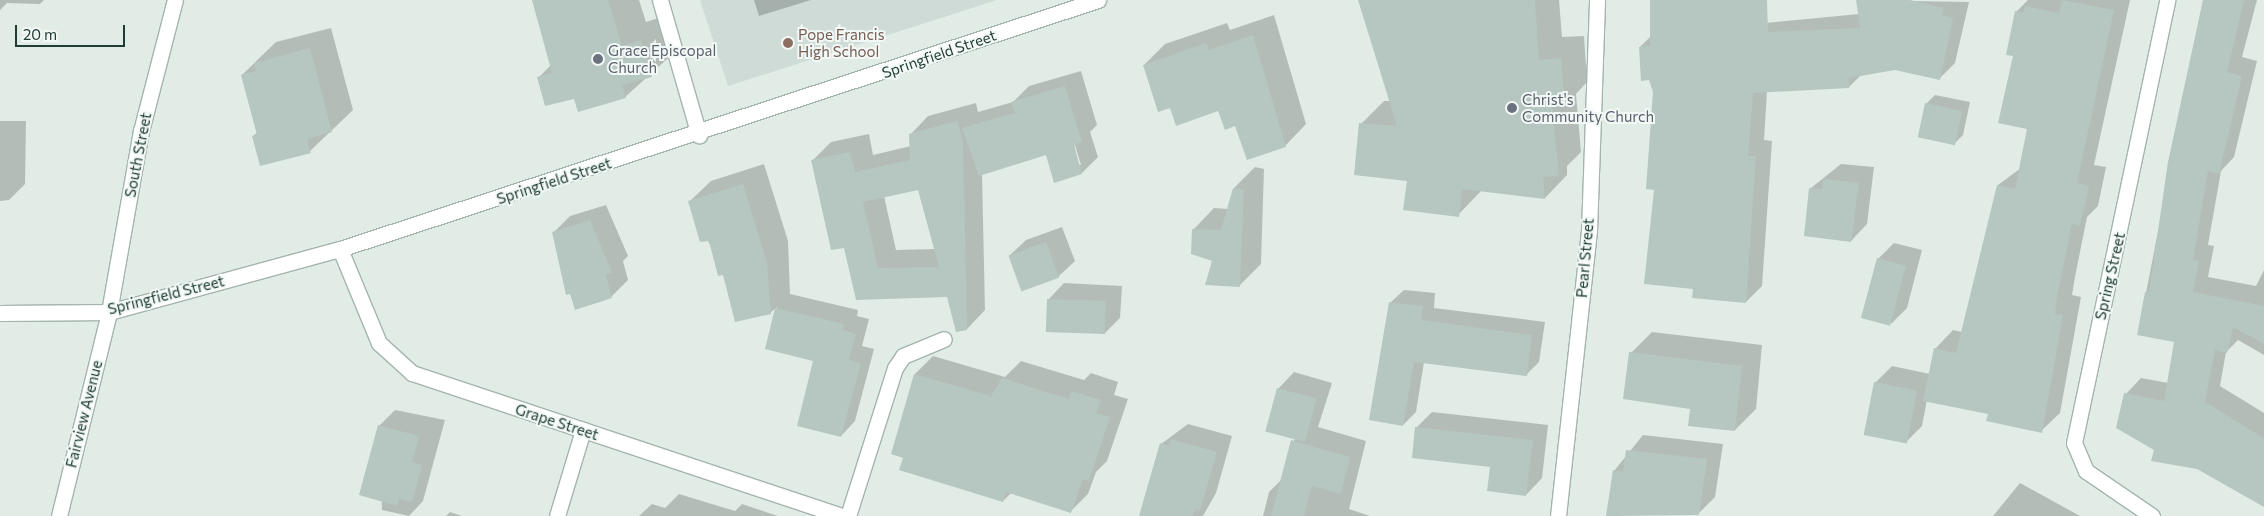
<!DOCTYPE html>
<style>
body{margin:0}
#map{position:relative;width:2264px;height:516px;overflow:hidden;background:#e1ece7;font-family:Commissioner,sans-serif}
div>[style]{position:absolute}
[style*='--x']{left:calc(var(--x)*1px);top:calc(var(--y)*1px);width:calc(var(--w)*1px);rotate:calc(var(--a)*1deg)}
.built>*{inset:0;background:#cfdbd6}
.shadow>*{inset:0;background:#0003}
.building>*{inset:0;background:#b6c6c0;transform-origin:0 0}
.roads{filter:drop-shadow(1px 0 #a4b4ae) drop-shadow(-1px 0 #a4b4ae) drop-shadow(0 1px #a4b4ae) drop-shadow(0 -1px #a4b4ae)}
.service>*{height:15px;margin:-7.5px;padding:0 7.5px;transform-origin:7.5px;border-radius:7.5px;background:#fff}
.minor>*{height:15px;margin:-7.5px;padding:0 7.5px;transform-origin:7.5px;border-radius:7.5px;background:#fff}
.tertiary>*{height:15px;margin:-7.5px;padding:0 7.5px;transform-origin:7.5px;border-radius:7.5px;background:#fff}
.secondary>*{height:15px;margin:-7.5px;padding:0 7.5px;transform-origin:7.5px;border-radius:7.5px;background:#fff}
.dots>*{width:14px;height:14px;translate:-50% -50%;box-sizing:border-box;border:2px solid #f1f8f5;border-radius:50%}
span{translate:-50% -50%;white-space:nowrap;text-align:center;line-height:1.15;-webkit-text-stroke:4px #f1f8f5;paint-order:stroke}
.education-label{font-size:15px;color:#785e54}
.left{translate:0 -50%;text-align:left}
.worship-label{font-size:15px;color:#5b616d}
.street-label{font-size:15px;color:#213c35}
.scale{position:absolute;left:15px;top:25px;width:110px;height:22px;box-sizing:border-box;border:2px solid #213c35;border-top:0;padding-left:6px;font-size:15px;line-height:18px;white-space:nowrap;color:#213c35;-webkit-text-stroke:4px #f1f8f5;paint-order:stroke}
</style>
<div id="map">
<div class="built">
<i style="clip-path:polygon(700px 0,997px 0,728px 86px)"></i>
</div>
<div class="shadow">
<i style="clip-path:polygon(0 0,44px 0,40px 4px,7px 3px,0 10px)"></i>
<i style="clip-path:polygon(534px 0,639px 0,646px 22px,665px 16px,675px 52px,625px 97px,575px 97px,539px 77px,552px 64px)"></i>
<i style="clip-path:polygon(754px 0,811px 0,759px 16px)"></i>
<i style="clip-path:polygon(1360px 0,1559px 0,1562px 37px,1584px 36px,1587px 82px,1576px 94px,1581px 152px,1567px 166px,1567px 175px,1545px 198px,1482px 190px,1458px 215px,1409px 180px,1361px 124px,1384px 101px,1391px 101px)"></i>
<i style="clip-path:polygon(1652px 0,1743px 0,1745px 25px,1859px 14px,1857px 0,1969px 2px,1955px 63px,1939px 79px,1895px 69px,1862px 74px,1849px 87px,1767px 91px,1764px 140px,1772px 141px,1762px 286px,1746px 302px,1694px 288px,1655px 189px,1654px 92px,1640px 47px,1651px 36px)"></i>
<i style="clip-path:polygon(2028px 0,2130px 0,2094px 165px,2106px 167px,2098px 206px,2087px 217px,2075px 277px,2072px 295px,2081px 297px,2060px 413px,2041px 431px,1989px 413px,1927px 400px,1922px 426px,1906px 442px,1875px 383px,1892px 366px,1930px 374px,1935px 349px,1953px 330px,1962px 332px,1998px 185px,2021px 168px,2029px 128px,2014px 55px,2016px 12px)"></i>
<i style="clip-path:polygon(2203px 0,2257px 0,2242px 57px,2257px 61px,2234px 157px,2221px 171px,2208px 245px,2214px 246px,2208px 277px,2256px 286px,2264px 270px,2264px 355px,2238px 340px,2226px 352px,2220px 386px,2264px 413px,2264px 499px,2155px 449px,2126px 394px,2141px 378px,2168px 383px,2175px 341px,2146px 293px)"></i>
<i style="clip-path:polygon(1274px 15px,1306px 124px,1285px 146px,1236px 125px,1219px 109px,1170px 107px,1144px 65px,1165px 44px,1227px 23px,1230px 30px)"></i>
<i style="clip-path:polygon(331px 28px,353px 110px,310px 151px,253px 136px,258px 132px,242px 75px,276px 42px)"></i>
<i style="clip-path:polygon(evenodd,1081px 71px,1097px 125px,1090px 132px,1098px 157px,1082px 173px,1047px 154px,982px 174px,985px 310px,967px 329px,948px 296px,857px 298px,845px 246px,812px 161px,831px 142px,869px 134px,873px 155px,911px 146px,910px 135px,928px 116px,976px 103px,978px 112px,1013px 102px,1029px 86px,1081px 71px,1073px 138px,1081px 165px,1078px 165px,1073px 138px,1081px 71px,919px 189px,935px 249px,896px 250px,884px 196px,919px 189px)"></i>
<i style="clip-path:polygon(1935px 95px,1970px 102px,1963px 135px,1955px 143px,1926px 104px)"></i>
<i style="clip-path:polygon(0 121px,26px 121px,25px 184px,9px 200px,0 201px)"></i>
<i style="clip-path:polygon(764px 164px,788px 241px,790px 294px,858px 310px,857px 316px,869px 319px,862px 346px,874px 349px,855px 421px,841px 436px,815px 360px,767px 349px,777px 307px,770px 313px,724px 273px,689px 202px,711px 181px)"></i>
<i style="clip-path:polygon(1841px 164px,1874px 167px,1867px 224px,1851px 241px,1811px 188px)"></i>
<i style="clip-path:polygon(1255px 167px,1264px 169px,1261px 264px,1240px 285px,1214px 260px,1193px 230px,1214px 208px,1228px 209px,1234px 188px)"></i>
<i style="clip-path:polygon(606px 205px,628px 256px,623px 261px,628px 280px,612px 296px,576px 309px,554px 232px,570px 216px)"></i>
<i style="clip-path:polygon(1062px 227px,1075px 261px,1058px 277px,1009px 256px,1026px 240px)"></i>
<i style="clip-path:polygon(1894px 243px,1922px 250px,1907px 308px,1891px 324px,1878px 259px)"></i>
<i style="clip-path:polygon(1064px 283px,1122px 286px,1120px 318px,1104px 334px,1048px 300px)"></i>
<i style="clip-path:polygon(1404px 290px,1435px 293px,1434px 308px,1545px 322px,1539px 362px,1526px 375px,1424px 362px,1416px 412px,1403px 425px,1390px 303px)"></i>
<i style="clip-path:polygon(1652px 332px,1762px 345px,1756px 409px,1735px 430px,1692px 408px,1631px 353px)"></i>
<i style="clip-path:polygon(933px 356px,1005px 377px,1021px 361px,1084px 380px,1091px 373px,1118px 382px,1114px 395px,1128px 399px,1107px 461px,1096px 472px,1088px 494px,1070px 512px,1012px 492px,1003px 501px,893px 453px,915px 374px)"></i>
<i style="clip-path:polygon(1294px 372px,1332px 383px,1318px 427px,1366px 441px,1349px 509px,1370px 516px,1263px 516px,1269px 492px,1282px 479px,1295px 438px,1278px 389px)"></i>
<i style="clip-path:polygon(395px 410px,445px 420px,423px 501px,409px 516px,382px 510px,379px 426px)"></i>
<i style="clip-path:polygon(1432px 412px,1548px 425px,1542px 478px,1526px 495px,1491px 465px,1416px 428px)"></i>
<i style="clip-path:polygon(1188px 424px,1232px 436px,1216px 493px,1203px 516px,1140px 516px,1161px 444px)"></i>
<i style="clip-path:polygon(1643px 435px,1723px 444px,1715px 497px,1699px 513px,1607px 516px,1614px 471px)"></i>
<i style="clip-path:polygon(2020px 483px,2080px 516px,1993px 516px)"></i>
<i style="clip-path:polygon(679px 494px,735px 511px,742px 504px,778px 516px,639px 516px,652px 504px,665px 508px)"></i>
<i style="clip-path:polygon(450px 512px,462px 516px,446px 516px)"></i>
</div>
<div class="building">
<i style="clip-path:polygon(532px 0,608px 0,622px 46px,641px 40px,652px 77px,622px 85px,626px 98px,578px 112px,574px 99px,545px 106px,537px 77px,552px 73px)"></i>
<i style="clip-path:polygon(1358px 0,1535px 0,1539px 60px,1561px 58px,1565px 107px,1552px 107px,1559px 176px,1543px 177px,1545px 199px,1462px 189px,1459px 217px,1403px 210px,1407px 181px,1354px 175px,1359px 123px,1397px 126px)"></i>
<i style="clip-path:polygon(1650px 0,1767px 0,1768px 32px,1860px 28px,1856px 0,1910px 0,1944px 8px,1942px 15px,1953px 18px,1940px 80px,1895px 70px,1849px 78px,1849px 88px,1753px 93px,1748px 156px,1756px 156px,1746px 303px,1692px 298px,1693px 289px,1644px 284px,1654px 190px,1646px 189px,1653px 92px,1649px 80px,1641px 81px,1639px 47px,1650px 46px)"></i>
<i style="clip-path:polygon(2062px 0,2114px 10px,2077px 183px,2089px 186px,2080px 226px,2072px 224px,2057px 297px,2055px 314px,2063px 315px,2042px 433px,1986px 421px,1988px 414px,1923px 401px,1934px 348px,1956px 353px,1997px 185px,2015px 189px,2027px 129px,1998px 123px,2013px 56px,2006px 55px,2015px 11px,2023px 13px,2025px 6px,2059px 13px)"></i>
<i style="clip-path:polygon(2203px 0,2244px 0,2227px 72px,2242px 76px,2219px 174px,2208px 171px,2193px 260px,2199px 261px,2193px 292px,2264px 306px,2264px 344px,2233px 327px,2227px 353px,2215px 350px,2205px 402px,2264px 438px,2264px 507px,2197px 469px,2151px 461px,2154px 450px,2116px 428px,2124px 393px,2164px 401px,2174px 342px,2137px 335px,2145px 292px,2149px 293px,2168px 162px)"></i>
<i style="clip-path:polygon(1253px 35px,1286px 147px,1247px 160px,1235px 126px,1225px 130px,1218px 111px,1176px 126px,1170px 108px,1158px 112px,1143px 65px,1206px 43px,1209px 50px)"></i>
<i style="clip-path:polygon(310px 48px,332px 132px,307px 139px,311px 153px,260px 166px,252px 136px,257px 135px,241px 75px,256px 71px,254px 63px)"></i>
<i style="clip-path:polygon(1065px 86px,1082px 142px,1074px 145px,1082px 174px,1054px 183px,1046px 155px,979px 176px,962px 128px,1015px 113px,1011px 102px)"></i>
<i style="left:1925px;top:103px;width:38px;height:35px;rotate:12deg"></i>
<i style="clip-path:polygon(evenodd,957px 121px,963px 141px,967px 330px,956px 332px,947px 297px,856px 300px,844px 248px,831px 250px,811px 160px,850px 152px,855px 172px,910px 160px,909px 134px,957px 121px,918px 190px,939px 267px,878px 268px,863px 202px,918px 190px)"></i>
<i style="clip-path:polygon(1823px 179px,1859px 183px,1851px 242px,1804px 236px,1809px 188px,1822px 189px)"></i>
<i style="clip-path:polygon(743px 184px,767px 263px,771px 314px,735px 322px,723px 275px,718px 276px,709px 241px,700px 242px,688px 201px)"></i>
<i style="clip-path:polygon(1233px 188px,1244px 189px,1240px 287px,1205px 285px,1212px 261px,1191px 254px,1192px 229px,1221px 230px)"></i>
<i style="clip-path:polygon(590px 220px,612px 273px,606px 275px,612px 298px,575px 310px,570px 294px,566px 295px,552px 232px)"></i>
<i style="left:1046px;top:242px;width:38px;height:40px;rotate:70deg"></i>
<i style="left:1877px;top:258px;width:30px;height:62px;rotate:15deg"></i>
<i style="left:1047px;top:299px;width:59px;height:33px;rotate:2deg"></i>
<i style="clip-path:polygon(1389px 302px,1423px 306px,1421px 320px,1532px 335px,1527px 376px,1414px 362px,1403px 426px,1369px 420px)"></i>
<i style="clip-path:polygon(775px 308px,844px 324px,843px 330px,856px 334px,849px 360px,861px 363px,841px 437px,797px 426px,813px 361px,765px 349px)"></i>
<i style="clip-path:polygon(1629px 352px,1742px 366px,1735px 431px,1688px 426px,1690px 409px,1623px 399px)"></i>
<i style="clip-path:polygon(914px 374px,991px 396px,1002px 378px,1069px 399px,1071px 391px,1101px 400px,1096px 413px,1110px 417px,1089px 481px,1083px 479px,1071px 513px,1006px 492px,1003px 502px,899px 470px,903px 458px,891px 454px)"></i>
<i style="left:1874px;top:382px;width:44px;height:54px;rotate:11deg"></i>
<i style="left:1277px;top:388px;width:41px;height:45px;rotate:15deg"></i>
<i style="clip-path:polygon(378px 425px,419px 436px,412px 462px,422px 465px,412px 502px,399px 499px,397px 506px,359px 495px)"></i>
<i style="clip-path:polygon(1415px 427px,1533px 440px,1526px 496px,1487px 491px,1490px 467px,1412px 458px)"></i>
<i style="clip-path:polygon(1171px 439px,1217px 452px,1200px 511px,1195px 509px,1193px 516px,1139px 516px,1160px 443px,1169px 446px)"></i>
<i style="clip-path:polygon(1291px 440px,1350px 457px,1341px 494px,1312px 486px,1304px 516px,1271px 516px)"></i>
<i style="clip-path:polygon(1626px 450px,1707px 459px,1699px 515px,1606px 516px,1613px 470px,1623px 472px)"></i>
</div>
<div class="roads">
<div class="service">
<i style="--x:848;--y:516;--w:155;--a:-72.4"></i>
<i style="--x:895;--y:368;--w:14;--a:-56"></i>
<i style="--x:903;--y:356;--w:44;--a:-22.5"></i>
</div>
<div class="minor">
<i style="--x:660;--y:0;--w:141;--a:73.9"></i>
<i style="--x:557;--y:516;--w:90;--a:-73.2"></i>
<i style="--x:1558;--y:516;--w:287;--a:-83.8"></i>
<i style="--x:1589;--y:231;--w:231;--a:-88"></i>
<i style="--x:2152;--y:516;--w:80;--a:-145.7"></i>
<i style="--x:2086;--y:471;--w:30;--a:-113"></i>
<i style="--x:2074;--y:443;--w:453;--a:-78.1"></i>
</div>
<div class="tertiary">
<i style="--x:340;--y:249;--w:102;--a:67.5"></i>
<i style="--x:379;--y:343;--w:45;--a:42.3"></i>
<i style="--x:412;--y:373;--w:453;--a:18.4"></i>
<i style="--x:109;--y:312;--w:184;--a:-80"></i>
<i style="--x:141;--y:131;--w:135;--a:-75.5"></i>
</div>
<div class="secondary">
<i style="--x:0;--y:313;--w:109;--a:-0.5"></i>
<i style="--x:109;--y:312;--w:239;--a:-15.3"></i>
<i style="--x:340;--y:249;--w:798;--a:-18.19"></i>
<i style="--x:59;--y:516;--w:210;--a:-76.2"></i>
</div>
</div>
<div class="dots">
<i style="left:788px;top:43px;background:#8d6e63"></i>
<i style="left:598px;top:59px;background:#6b7280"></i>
<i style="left:1512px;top:108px;background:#6b7280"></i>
</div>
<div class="education-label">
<span class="left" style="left:798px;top:43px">Pope Francis<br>High School</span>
</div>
<div class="worship-label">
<span class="left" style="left:608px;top:59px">Grace Episcopal<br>Church</span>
<span class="left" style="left:1522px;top:108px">Christ's<br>Community Church</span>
</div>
<div class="street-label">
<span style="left:939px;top:54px;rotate:-19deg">Springfield Street</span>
<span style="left:138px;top:155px;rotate:-79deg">South Street</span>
<span style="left:554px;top:181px;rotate:-18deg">Springfield Street</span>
<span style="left:1585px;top:258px;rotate:-85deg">Pearl Street</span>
<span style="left:2110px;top:276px;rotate:-77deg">Spring Street</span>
<span style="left:166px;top:295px;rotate:-14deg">Springfield Street</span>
<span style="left:84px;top:414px;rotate:-76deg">Fairview Avenue</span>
<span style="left:557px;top:422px;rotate:18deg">Grape Street</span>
</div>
<div class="scale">20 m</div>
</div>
